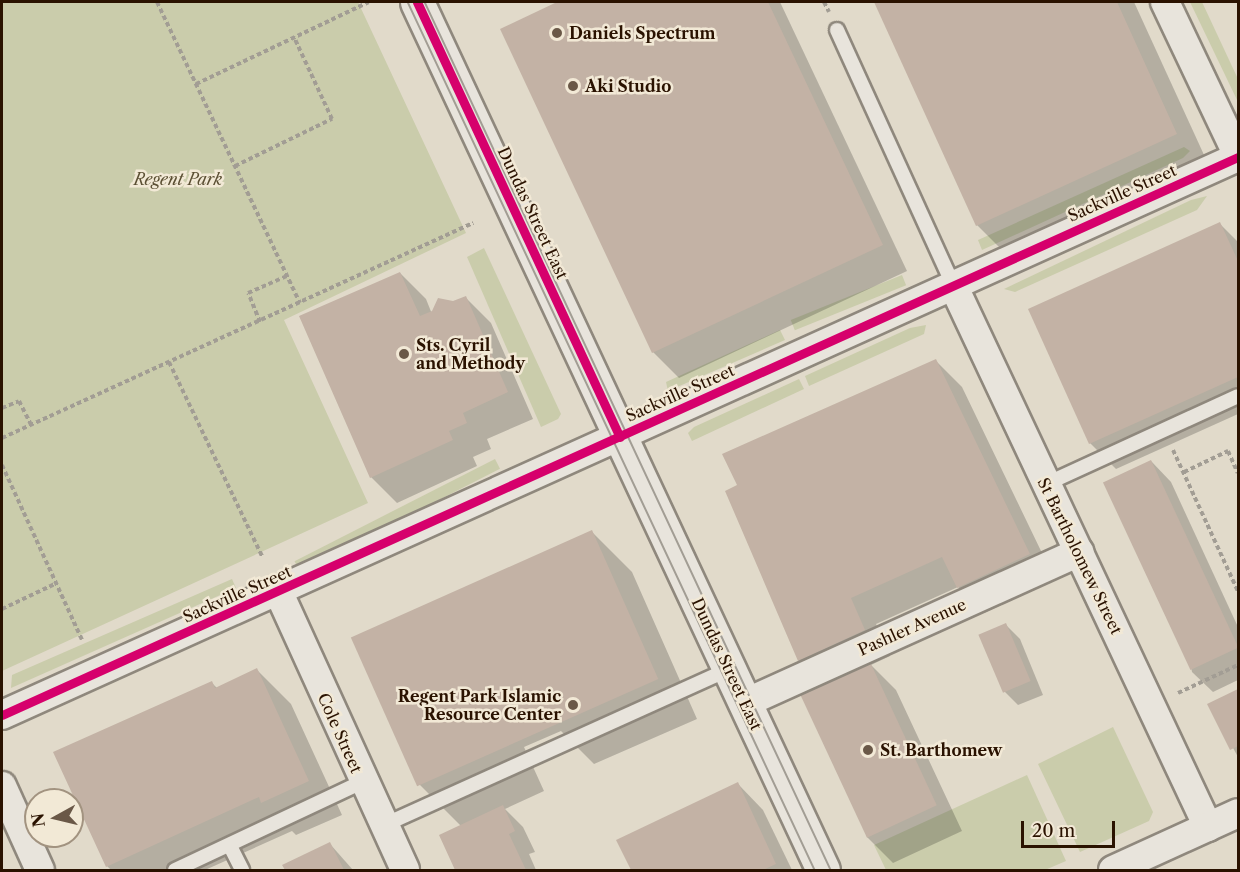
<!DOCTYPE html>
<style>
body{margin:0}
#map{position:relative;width:1240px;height:872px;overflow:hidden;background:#e1daca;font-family:"Libre Caslon Text",serif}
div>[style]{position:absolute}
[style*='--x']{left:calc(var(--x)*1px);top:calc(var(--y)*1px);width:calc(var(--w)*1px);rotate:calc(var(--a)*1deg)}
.green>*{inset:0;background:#caccab;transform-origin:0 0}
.shadow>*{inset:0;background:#0003}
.building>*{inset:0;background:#c3b2a5;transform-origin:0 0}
.path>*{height:4px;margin-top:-2px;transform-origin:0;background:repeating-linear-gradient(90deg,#a29d94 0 4.5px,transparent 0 7.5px)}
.roads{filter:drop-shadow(2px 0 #8f887d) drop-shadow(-2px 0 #8f887d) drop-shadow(0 2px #8f887d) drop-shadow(0 -2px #8f887d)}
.lane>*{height:14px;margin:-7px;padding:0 7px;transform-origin:7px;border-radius:7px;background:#e8e4dc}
.street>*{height:28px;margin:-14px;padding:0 14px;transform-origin:14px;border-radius:14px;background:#e8e4dc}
.secondary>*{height:33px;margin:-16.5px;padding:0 16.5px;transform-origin:16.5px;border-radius:16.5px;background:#e8e4dc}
.tram>*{height:1.5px;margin:-0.75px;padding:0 0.75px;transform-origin:0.75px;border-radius:0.75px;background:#a29d94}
.cycleway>*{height:9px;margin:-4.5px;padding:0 4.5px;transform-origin:4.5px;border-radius:4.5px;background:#d6006c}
.dots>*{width:16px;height:16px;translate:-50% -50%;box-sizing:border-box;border:3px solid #f2e9d6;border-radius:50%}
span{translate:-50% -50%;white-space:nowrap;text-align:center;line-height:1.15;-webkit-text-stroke:5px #f2e9d6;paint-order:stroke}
.poi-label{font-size:16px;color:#2a1200;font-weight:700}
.left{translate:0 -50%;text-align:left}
.right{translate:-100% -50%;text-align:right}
.park-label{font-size:16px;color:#5b4f33;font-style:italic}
.street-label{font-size:16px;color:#2a1200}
.frame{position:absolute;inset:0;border:3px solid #2a1200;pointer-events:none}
.north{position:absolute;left:24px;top:788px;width:60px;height:60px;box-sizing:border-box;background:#f2e9d6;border:2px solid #a29380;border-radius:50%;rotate:262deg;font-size:16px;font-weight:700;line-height:24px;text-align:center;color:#2a1200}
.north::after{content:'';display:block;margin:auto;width:21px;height:27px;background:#6a5847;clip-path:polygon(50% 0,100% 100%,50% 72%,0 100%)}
.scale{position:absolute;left:1021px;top:821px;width:94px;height:27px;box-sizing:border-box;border:3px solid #2a1200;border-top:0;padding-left:8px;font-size:18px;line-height:21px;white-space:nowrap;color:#2a1200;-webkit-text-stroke:4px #f2e9d6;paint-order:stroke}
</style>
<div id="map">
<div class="green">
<i style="clip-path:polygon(2px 2px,358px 2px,466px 233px,284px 320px,368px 503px,2px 671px)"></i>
<i style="clip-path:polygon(1190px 2px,1202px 2px,1238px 79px,1238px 102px)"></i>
<i style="clip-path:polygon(1184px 147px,1190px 151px,1183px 158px,982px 250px,978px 240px)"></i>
<i style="clip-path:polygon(1207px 196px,1197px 210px,1015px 292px,1004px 289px,1191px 200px)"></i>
<i style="clip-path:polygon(484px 248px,561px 414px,558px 419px,541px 427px,467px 257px)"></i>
<i style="left:902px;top:275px;width:11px;height:120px;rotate:68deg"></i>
<i style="clip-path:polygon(926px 325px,924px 334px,809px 386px,805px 376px,910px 328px)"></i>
<i style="clip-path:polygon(780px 330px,785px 340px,668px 391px,666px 382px)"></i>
<i style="clip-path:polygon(799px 379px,804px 389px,692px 441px,688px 433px,694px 427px)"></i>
<i style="left:495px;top:459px;width:11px;height:225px;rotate:63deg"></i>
<i style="clip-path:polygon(232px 579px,236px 588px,11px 688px,12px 675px)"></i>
<i style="clip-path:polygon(1113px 727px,1153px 812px,1149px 821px,1080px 852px,1038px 764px)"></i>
<i style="clip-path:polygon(1027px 775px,1066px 861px,1045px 870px,886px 870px,874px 845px)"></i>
</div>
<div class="shadow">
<i style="clip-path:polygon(560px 2px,780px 2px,907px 271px,679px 378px,653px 352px,502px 29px)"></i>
<i style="clip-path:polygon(875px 2px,1134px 2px,1210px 168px,1011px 259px,977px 225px)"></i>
<i style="clip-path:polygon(1220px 224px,1238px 242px,1238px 414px,1116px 469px,1090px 443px)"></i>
<i style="clip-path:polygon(400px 273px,426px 299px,432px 314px,465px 297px,491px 323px,533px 419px,487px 439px,491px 449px,473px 457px,477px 466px,397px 503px,371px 477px)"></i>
<i style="clip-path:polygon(936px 361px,962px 387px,1055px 580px,984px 613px,958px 587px,876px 624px,890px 656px,871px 665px,896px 690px,962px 831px,893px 863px,867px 837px,824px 685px,799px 660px)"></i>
<i style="clip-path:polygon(1151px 461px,1171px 482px,1238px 627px,1238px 680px,1213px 692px,1192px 672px)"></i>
<i style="clip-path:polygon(592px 532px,632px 572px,697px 719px,594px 764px,561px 731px,524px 747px,544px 791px,505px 809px,523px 827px,535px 852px,529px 854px,536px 870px,457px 870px,441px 836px,461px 826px,419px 784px)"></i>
<i style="clip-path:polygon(1006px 625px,1020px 639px,1043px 695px,1018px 705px,1004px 691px)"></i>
<i style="clip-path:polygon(257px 670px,291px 704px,342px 815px,296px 835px,292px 831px,205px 870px,111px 870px,107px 866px,211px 682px,218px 689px)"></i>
<i style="clip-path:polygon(1238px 690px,1238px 757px,1209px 704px)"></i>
<i style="clip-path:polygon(738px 784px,763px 810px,792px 870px,632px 870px,618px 841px)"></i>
<i style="clip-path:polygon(330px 844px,353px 870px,287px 870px,284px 866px)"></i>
</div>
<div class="building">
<i style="clip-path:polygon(557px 2px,768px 2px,883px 245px,652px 353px,500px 29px)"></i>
<i style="clip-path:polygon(874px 2px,1117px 2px,1177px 134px,976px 226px)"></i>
<i style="clip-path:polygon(1220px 222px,1238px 261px,1238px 377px,1089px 444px,1028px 309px)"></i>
<i style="clip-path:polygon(400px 272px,420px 316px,432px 311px,438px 298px,453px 301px,466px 296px,508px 392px,463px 413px,467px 423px,449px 431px,453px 440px,370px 478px,299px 316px)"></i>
<i style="clip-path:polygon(936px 359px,1030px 554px,957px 588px,942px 557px,851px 598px,865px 630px,798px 661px,725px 491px,737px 485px,722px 454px)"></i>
<i style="left:1151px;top:460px;width:207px;height:53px;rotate:65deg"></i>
<i style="left:592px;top:530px;width:163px;height:264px;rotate:66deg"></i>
<i style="left:1006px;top:623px;width:63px;height:30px;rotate:67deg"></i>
<i style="left:870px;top:662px;width:158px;height:77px;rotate:65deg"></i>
<i style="clip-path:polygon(257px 668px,309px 781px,261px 803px,259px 797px,106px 867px,53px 752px,212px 681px,215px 688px)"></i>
<i style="clip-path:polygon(1238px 689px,1238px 746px,1230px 750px,1207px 704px)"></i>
<i style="clip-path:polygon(738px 782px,776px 864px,763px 870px,631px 870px,616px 840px)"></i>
<i style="clip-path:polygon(503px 805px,515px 831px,509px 834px,526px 870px,455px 870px,439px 835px)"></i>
<i style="clip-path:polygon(330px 842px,344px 870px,285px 870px,282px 865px)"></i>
</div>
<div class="path">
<i style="--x:157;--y:2;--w:333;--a:64.6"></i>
<i style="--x:824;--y:2;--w:11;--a:63"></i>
<i style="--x:196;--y:84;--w:191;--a:-25.4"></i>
<i style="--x:235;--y:166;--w:108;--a:-25.9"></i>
<i style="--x:332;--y:119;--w:90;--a:-114.9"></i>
<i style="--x:260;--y:322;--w:31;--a:-112"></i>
<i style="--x:248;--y:293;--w:43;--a:-23.6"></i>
<i style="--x:169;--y:362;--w:217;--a:64.4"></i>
<i style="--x:2;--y:408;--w:18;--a:-22"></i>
<i style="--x:19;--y:401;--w:27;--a:63"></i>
<i style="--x:2;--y:438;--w:518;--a:-24.54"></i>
<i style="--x:1173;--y:450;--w:155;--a:65.3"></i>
<i style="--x:2;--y:465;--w:192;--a:65.4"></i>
<i style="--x:1184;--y:472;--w:49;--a:-25.5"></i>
<i style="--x:1228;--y:451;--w:24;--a:66"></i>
<i style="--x:2;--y:609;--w:61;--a:-25.3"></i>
<i style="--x:1178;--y:693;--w:66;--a:-25"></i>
</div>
<div class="roads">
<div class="lane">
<i style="--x:837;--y:30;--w:280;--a:65.5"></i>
<i style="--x:1046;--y:484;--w:211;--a:-24.6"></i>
<i style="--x:384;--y:825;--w:379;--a:-24.3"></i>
<i style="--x:230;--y:846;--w:27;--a:63"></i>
<i style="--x:175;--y:870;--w:207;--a:-25.2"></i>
</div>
<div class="street">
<i style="--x:1165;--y:2;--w:170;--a:64.6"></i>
<i style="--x:953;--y:285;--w:599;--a:64.8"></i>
<i style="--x:279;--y:593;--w:304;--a:65.5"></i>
<i style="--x:745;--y:703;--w:367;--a:-24.3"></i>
<i style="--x:2;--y:715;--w:1356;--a:-24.3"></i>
<i style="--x:2;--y:786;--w:92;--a:65.7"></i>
<i style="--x:1113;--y:870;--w:137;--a:-24.5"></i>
</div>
<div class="secondary">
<i style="--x:417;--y:2;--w:958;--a:64.93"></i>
</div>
</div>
<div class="tram">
<i style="--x:408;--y:2;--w:959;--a:64.88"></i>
<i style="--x:425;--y:2;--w:958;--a:64.93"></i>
</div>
<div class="cycleway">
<i style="--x:417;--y:2;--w:480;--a:65"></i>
<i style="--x:2;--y:715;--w:1356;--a:-24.3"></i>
</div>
<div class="dots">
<i style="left:557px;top:33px;background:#6a5847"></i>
<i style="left:573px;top:86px;background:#6a5847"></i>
<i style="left:404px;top:354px;background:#6a5847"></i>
<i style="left:573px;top:705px;background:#6a5847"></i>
<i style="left:868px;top:750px;background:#6a5847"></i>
</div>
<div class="poi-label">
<span class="left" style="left:569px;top:33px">Daniels Spectrum</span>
<span class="left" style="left:585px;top:86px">Aki Studio</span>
<span class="left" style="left:416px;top:354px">Sts. Cyril<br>and Methody</span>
<span class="right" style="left:561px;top:705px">Regent Park Islamic<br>Resource Center</span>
<span class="left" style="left:880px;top:750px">St. Barthomew</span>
</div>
<div class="park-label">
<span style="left:178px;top:179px">Regent Park</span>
</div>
<div class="street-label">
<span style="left:1122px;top:193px;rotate:-24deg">Sackville Street</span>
<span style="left:533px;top:213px;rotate:65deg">Dundas Street East</span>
<span style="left:680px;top:393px;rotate:-24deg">Sackville Street</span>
<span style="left:1080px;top:556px;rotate:64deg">St Bartholomew Street</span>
<span style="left:237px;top:594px;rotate:-24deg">Sackville Street</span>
<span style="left:912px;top:627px;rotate:-24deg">Pashler Avenue</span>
<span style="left:727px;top:664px;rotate:65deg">Dundas Street East</span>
<span style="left:340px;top:733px;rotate:66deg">Cole Street</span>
</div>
<div class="frame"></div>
<div class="north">N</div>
<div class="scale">20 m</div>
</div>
